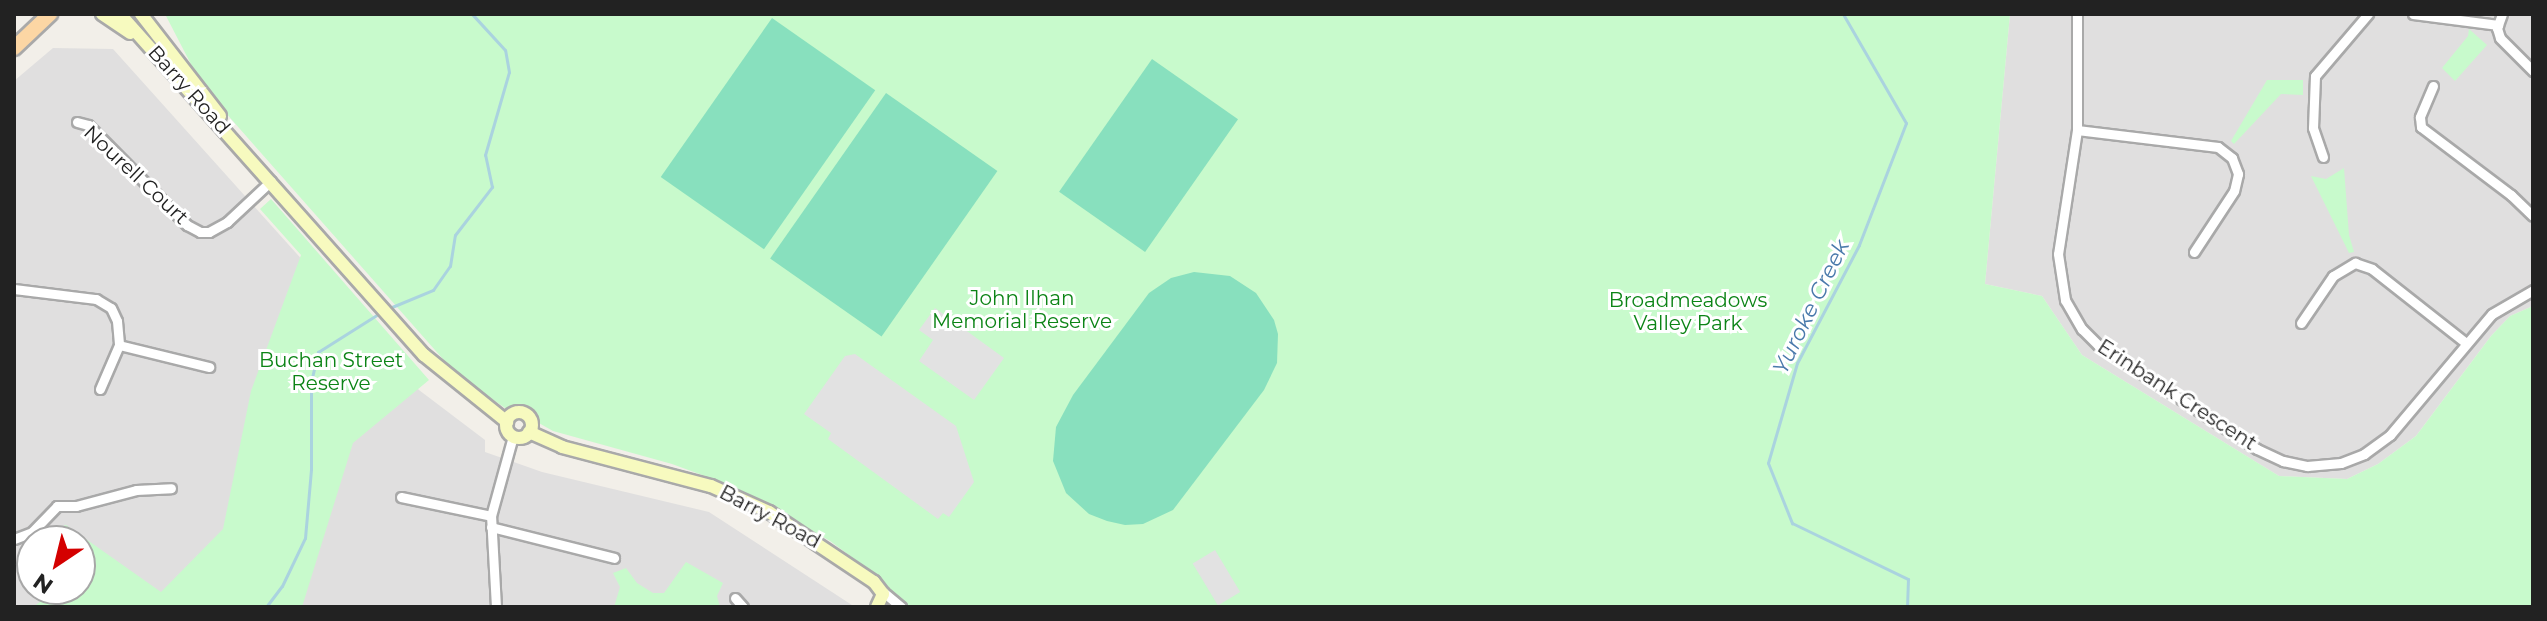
<!DOCTYPE html>
<style>
body{margin:0}
#map{position:relative;width:2547px;height:621px;overflow:hidden;background:#f2efe9;font-family:Montserrat,sans-serif}
div>[style]{position:absolute}
[style*='--x']{left:calc(var(--x)*1px);top:calc(var(--y)*1px);width:calc(var(--w)*1px);rotate:calc(var(--a)*1deg)}
.residential>*{inset:0;background:#e0dfdf}
.park>*{inset:0;background:#c8facc}
.pitch>*{inset:0;background:#88e0be;transform-origin:0 0}
.parking>*{inset:0;background:#e2e2e2;transform-origin:0 0}
.stream>*{height:3px;margin:-1.5px;padding:0 1.5px;transform-origin:1.5px;border-radius:1.5px;background:#aad3df}
.roads{filter:drop-shadow(2px 0 #a9a9a9) drop-shadow(-2px 0 #a9a9a9) drop-shadow(0 2px #a9a9a9) drop-shadow(0 -2px #a9a9a9)}
.street>*{height:9px;margin:-4.5px;padding:0 4.5px;transform-origin:4.5px;border-radius:4.5px;background:#fff}
.secondary>*{height:12px;margin:-6px;padding:0 6px;transform-origin:6px;border-radius:6px;background:#f7fabf}
.secondary>.ring{margin:-6px;padding:0;box-sizing:content-box;background:none;border:12px solid #f7fabf;border-radius:50%}
.primary>*{height:14px;margin:-7px;padding:0 7px;transform-origin:7px;border-radius:7px;background:#fcd6a4}
span{translate:-50% -50%;white-space:nowrap;text-align:center;line-height:1.15;-webkit-text-stroke:6px #fff;paint-order:stroke}
.street-label{font-size:20px;color:#222}
.park-label{font-size:20px;color:#0c8416}
.water-label{font-size:22px;color:#4a7aab;font-style:italic}
.frame{position:absolute;inset:0;border:16px solid #222;pointer-events:none}
.north{position:absolute;left:16px;top:525px;width:80px;height:80px;box-sizing:border-box;background:#fff;border:2px solid #a7a7a7;border-radius:50%;rotate:215deg;font-size:22px;font-weight:700;line-height:32px;text-align:center;color:#222}
.north::after{content:'';display:block;margin:auto;width:28px;height:36px;background:#d40000;clip-path:polygon(50% 0,100% 100%,50% 72%,0 100%)}
</style>
<div id="map">
<div class="residential">
<i style="clip-path:polygon(2010px 14px,2533px 14px,2533px 306px,2510px 316px,2491px 336px,2416px 436px,2378px 464px,2347px 479px,2279px 476px,2082px 355px,2042px 296px,1985px 284px)"></i>
<i style="clip-path:polygon(evenodd,53px 48px,113px 49px,419px 390px,485px 440px,485px 452px,542px 472px,709px 512px,855px 607px,14px 607px,14px 81px,53px 48px,32px 541px,80px 541px,80px 589px,32px 589px,32px 541px)"></i>
</div>
<div class="park">
<i style="clip-path:polygon(165px 14px,2010px 14px,1985px 284px,2042px 296px,2082px 355px,2279px 476px,2347px 479px,2378px 464px,2416px 436px,2491px 336px,2510px 316px,2533px 306px,2533px 607px,909px 607px,873px 573px,830px 541px,732px 486px,672px 464px,553px 431px,537px 422px,530px 411px,522px 408px,508px 410px,457px 375px,225px 112px,195px 72px)"></i>
<i style="clip-path:polygon(2469px 29px,2487px 45px,2455px 81px,2442px 68px,2468px 36px)"></i>
<i style="clip-path:polygon(2267px 80px,2303px 80px,2303px 95px,2281px 94px,2234px 144px,2231px 141px)"></i>
<i style="clip-path:polygon(2344px 168px,2349px 235px,2354px 252px,2349px 253px,2311px 176px,2326px 179px)"></i>
<i style="clip-path:polygon(271px 199px,429px 380px,353px 443px,302px 607px,33px 607px,58px 589px,80px 589px,80px 541px,58px 541px,51px 533px,57px 528px,66px 525px,161px 592px,223px 529px,251px 391px,301px 255px,260px 209px)"></i>
<i style="clip-path:polygon(686px 562px,723px 583px,717px 596px,720px 607px,614px 607px,620px 587px,613px 573px,626px 568px,637px 583px,653px 593px,664px 593px)"></i>
</div>
<div class="pitch">
<i style="left:772px;top:18px;width:126px;height:194px;rotate:35deg"></i>
<i style="left:1152px;top:59px;width:105px;height:162px;rotate:35deg"></i>
<i style="left:886px;top:93px;width:136px;height:202px;rotate:35deg"></i>
<i style="clip-path:polygon(1194px 272px,1230px 276px,1256px 293px,1274px 320px,1278px 334px,1277px 363px,1264px 390px,1173px 510px,1143px 524px,1125px 525px,1107px 521px,1089px 514px,1066px 493px,1053px 461px,1056px 427px,1073px 395px,1149px 293px,1171px 278px)"></i>
</div>
<div class="parking">
<i style="clip-path:polygon(935px 308px,1004px 358px,974px 400px,919px 361px,933px 340px,919px 330px)"></i>
<i style="clip-path:polygon(855px 354px,956px 426px,974px 482px,949px 517px,943px 513px,938px 519px,828px 439px,831px 433px,804px 414px,845px 356px)"></i>
<i style="left:1215px;top:550px;width:49px;height:26px;rotate:59deg"></i>
</div>
<div class="stream">
<i style="--x:1843;--y:14;--w:126;--a:60"></i>
<i style="--x:1906;--y:123;--w:131;--a:111.1"></i>
<i style="--x:1859;--y:245;--w:133;--a:117.7"></i>
<i style="--x:1797;--y:363;--w:104;--a:106.2"></i>
<i style="--x:1768;--y:463;--w:65;--a:68.2"></i>
<i style="--x:1792;--y:523;--w:129;--a:25.8"></i>
<i style="--x:1908;--y:579;--w:28;--a:92"></i>
<i style="--x:387;--y:309;--w:50;--a:-22.4"></i>
<i style="--x:433;--y:290;--w:29;--a:-55"></i>
<i style="--x:450;--y:266;--w:31;--a:-81"></i>
<i style="--x:455;--y:235;--w:61;--a:-52.4"></i>
<i style="--x:492;--y:187;--w:33;--a:-102"></i>
<i style="--x:485;--y:155;--w:86;--a:-73.9"></i>
<i style="--x:509;--y:72;--w:22;--a:-100"></i>
<i style="--x:505;--y:50;--w:49;--a:-132.5"></i>
<i style="--x:266;--y:607;--w:26;--a:-53"></i>
<i style="--x:282;--y:586;--w:53;--a:-64.4"></i>
<i style="--x:305;--y:538;--w:69;--a:-85"></i>
<i style="--x:311;--y:469;--w:87;--a:-90"></i>
<i style="--x:311;--y:382;--w:31;--a:-77"></i>
<i style="--x:318;--y:352;--w:73;--a:-32.2"></i>
</div>
<div class="roads">
<div class="street">
<i style="--x:2077;--y:14;--w:116;--a:90"></i>
<i style="--x:2077;--y:130;--w:125;--a:98.7"></i>
<i style="--x:2058;--y:254;--w:47;--a:81.3"></i>
<i style="--x:2065;--y:300;--w:34;--a:60"></i>
<i style="--x:2082;--y:329;--w:23;--a:45"></i>
<i style="--x:2098;--y:345;--w:190;--a:33.2"></i>
<i style="--x:2257;--y:449;--w:29;--a:25"></i>
<i style="--x:2283;--y:461;--w:25;--a:12"></i>
<i style="--x:2307;--y:466;--w:34;--a:-5"></i>
<i style="--x:2341;--y:463;--w:25;--a:-21"></i>
<i style="--x:2364;--y:454;--w:32;--a:-36"></i>
<i style="--x:2390;--y:435;--w:158;--a:-49.9"></i>
<i style="--x:2492;--y:314;--w:48;--a:-30.3"></i>
<i style="--x:2413;--y:14;--w:86;--a:7.4"></i>
<i style="--x:2502;--y:14;--w:15;--a:110"></i>
<i style="--x:2497;--y:28;--w:10;--a:73"></i>
<i style="--x:2500;--y:38;--w:47;--a:45"></i>
<i style="--x:2433;--y:86;--w:34;--a:113"></i>
<i style="--x:2420;--y:117;--w:10;--a:84"></i>
<i style="--x:2421;--y:127;--w:113;--a:37.1"></i>
<i style="--x:2511;--y:195;--w:30;--a:44"></i>
<i style="--x:77;--y:122;--w:11;--a:15"></i>
<i style="--x:88;--y:125;--w:141;--a:45.3"></i>
<i style="--x:187;--y:225;--w:15;--a:28"></i>
<i style="--x:200;--y:232;--w:9;--a:0"></i>
<i style="--x:209;--y:232;--w:21;--a:-29"></i>
<i style="--x:227;--y:222;--w:60;--a:-43"></i>
<i style="--x:2077;--y:130;--w:142;--a:6.9"></i>
<i style="--x:2218;--y:147;--w:18;--a:38"></i>
<i style="--x:2232;--y:158;--w:17;--a:69"></i>
<i style="--x:2238;--y:174;--w:17;--a:103"></i>
<i style="--x:2234;--y:191;--w:73;--a:123.3"></i>
<i style="--x:2323;--y:157;--w:31;--a:-109"></i>
<i style="--x:2313;--y:128;--w:52;--a:-87.8"></i>
<i style="--x:2315;--y:76;--w:82;--a:-49.5"></i>
<i style="--x:14;--y:289;--w:83;--a:7"></i>
<i style="--x:96;--y:299;--w:17;--a:31"></i>
<i style="--x:111;--y:308;--w:14;--a:65"></i>
<i style="--x:117;--y:321;--w:24;--a:85"></i>
<i style="--x:119;--y:345;--w:48;--a:113.4"></i>
<i style="--x:2301;--y:323;--w:57;--a:-55.8"></i>
<i style="--x:2333;--y:276;--w:26;--a:-31"></i>
<i style="--x:2355;--y:263;--w:18;--a:19"></i>
<i style="--x:2372;--y:269;--w:120;--a:38.2"></i>
<i style="--x:119;--y:345;--w:93;--a:13.7"></i>
<i style="--x:401;--y:497;--w:92;--a:11.9"></i>
<i style="--x:491;--y:527;--w:127;--a:14.1"></i>
<i style="--x:14;--y:539;--w:19;--a:-21"></i>
<i style="--x:32;--y:532;--w:36;--a:-46"></i>
<i style="--x:57;--y:506;--w:19;--a:0"></i>
<i style="--x:76;--y:506;--w:62;--a:-14.9"></i>
<i style="--x:136;--y:490;--w:35;--a:-3"></i>
<i style="--x:882;--y:591;--w:25;--a:40"></i>
<i style="--x:735;--y:598;--w:12;--a:48"></i>
<i style="--x:496;--y:607;--w:91;--a:-93.1"></i>
<i style="--x:491;--y:516;--w:83;--a:-74.6"></i>
</div>
<div class="secondary">
<i style="--x:102;--y:14;--w:34;--a:34"></i>
<i style="--x:120;--y:14;--w:457;--a:48.3"></i>
<i style="--x:424;--y:355;--w:107;--a:38.9"></i>
<i style="--x:141;--y:14;--w:129;--a:52.2"></i>
<i class="ring" style="left:506px;top:412px;width:14px;height:14px"></i>
<i style="--x:529;--y:432;--w:36;--a:24"></i>
<i style="--x:562;--y:447;--w:154;--a:14.7"></i>
<i style="--x:711;--y:486;--w:64;--a:24.1"></i>
<i style="--x:769;--y:512;--w:126;--a:33.7"></i>
<i style="--x:874;--y:582;--w:15;--a:53"></i>
<i style="--x:883;--y:594;--w:14;--a:115"></i>
</div>
<div class="primary">
<i style="--x:14;--y:48;--w:50;--a:-43.4"></i>
</div>
</div>
<div class="street-label">
<span style="left:189px;top:90px;rotate:48deg">Barry Road</span>
<span style="left:136px;top:175px;rotate:43deg">Nourell Court</span>
<span style="left:2177px;top:395px;rotate:33deg">Erinbank Crescent</span>
<span style="left:770px;top:517px;rotate:28deg">Barry Road</span>
</div>
<div class="park-label">
<span style="left:1022px;top:310px">John Ilhan<br>Memorial Reserve</span>
<span style="left:1688px;top:312px">Broadmeadows<br>Valley Park</span>
<span style="left:331px;top:372px">Buchan Street<br>Reserve</span>
</div>
<div class="water-label">
<span style="left:1811px;top:307px;rotate:-64deg">Yuroke Creek</span>
</div>
<div class="frame"></div>
<div class="north">N</div>
</div>
